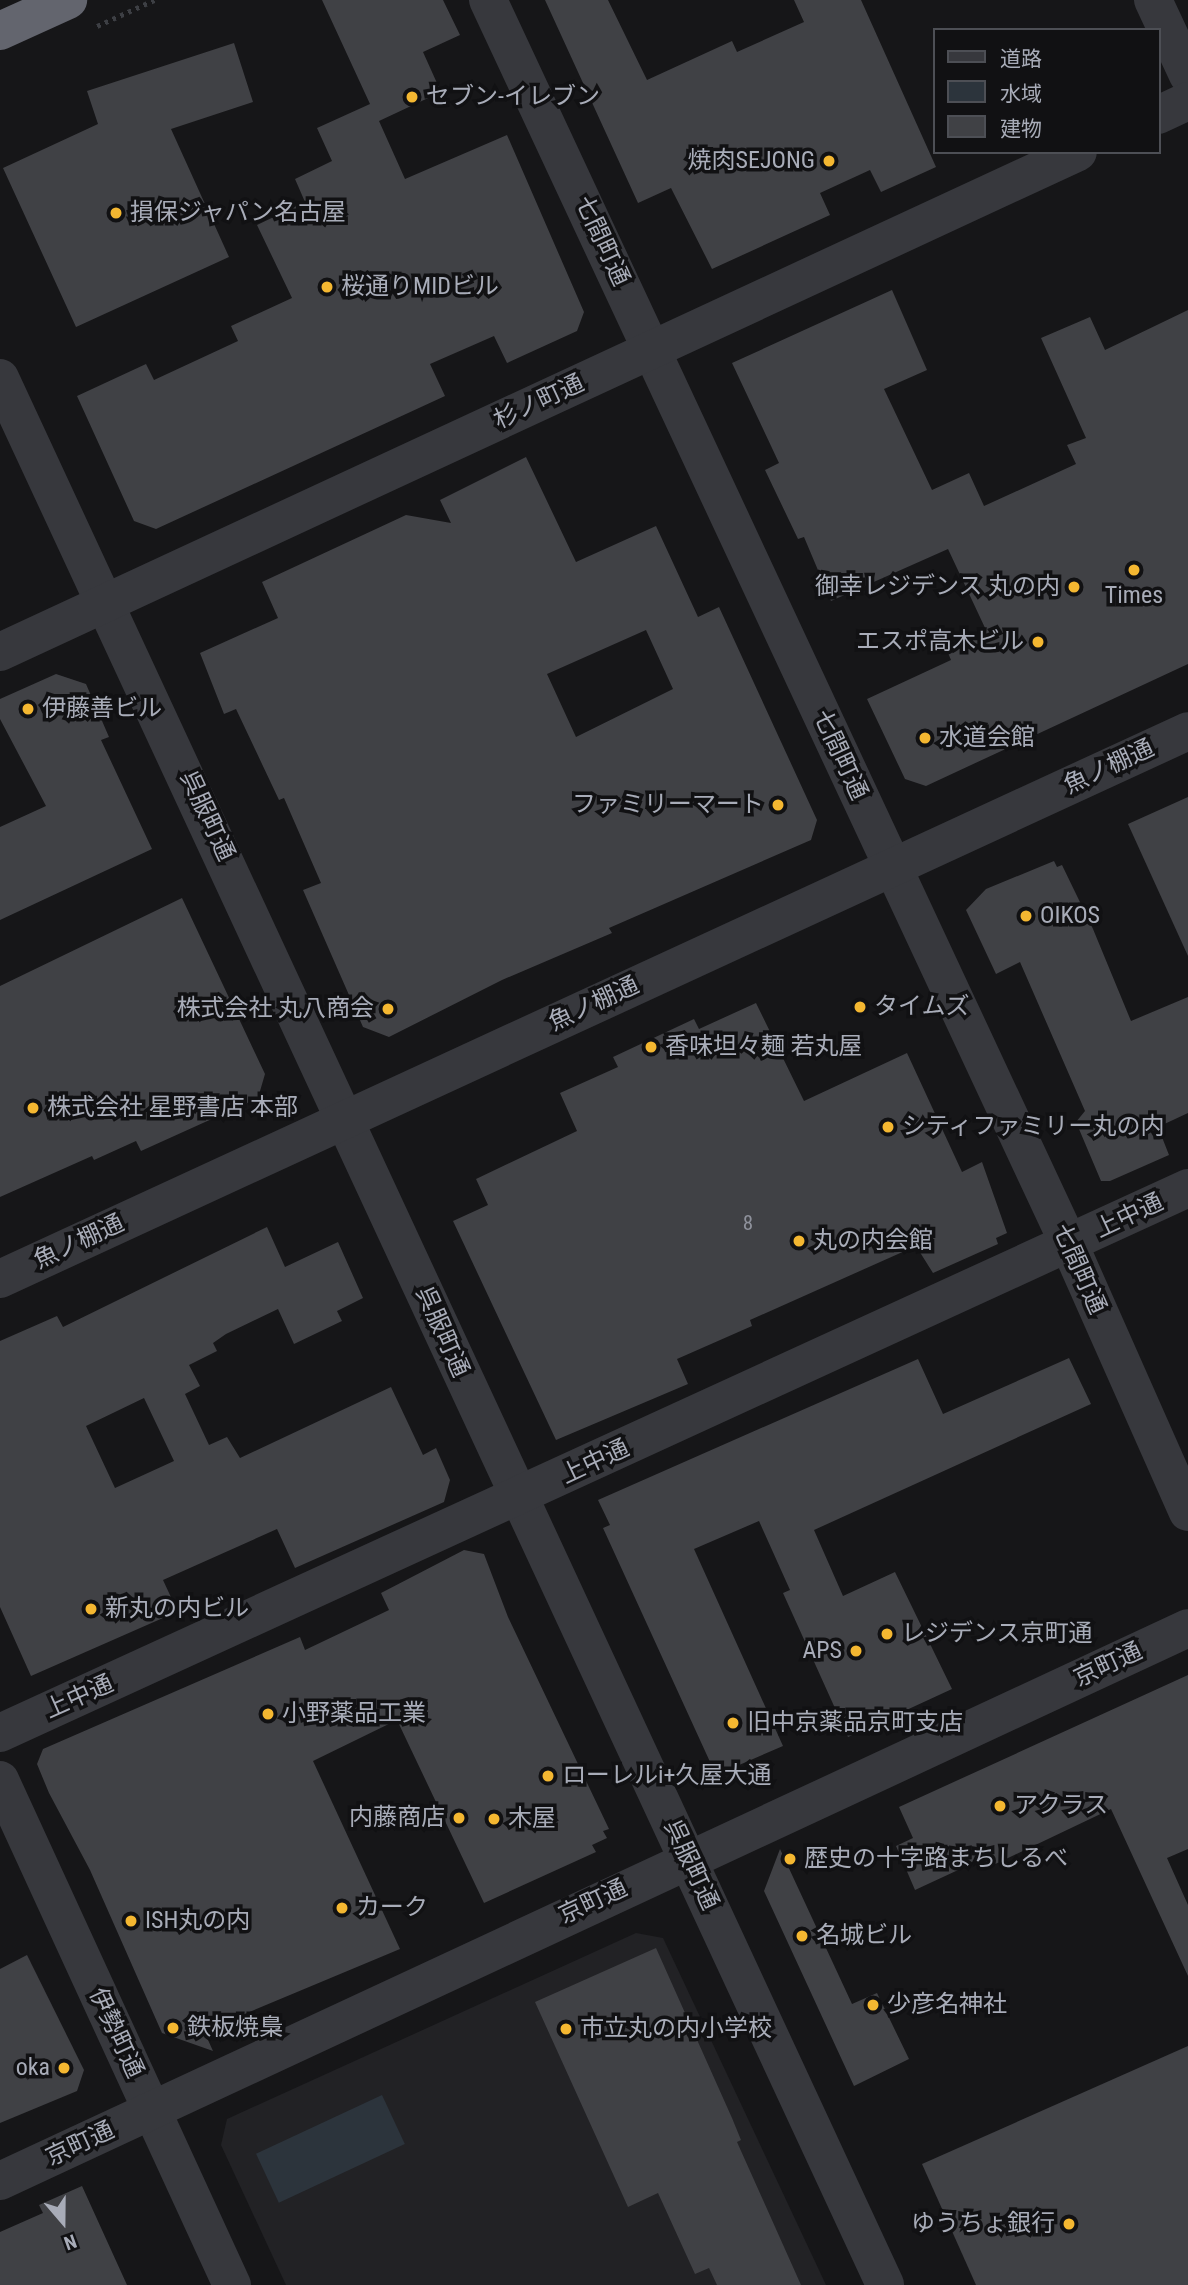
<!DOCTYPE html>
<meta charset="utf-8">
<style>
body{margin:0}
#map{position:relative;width:1188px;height:2285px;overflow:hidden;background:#161618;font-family:"Roboto Condensed","Noto Sans JP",sans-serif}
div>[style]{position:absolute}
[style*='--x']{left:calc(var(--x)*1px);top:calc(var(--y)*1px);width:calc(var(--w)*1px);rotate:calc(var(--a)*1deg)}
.built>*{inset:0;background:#222225}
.water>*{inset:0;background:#2c343c;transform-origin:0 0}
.building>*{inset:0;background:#404145}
.path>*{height:4.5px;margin-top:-2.25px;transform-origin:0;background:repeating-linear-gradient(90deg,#3d3f44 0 3.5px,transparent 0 8.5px)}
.minor>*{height:38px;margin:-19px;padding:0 19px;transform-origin:19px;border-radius:19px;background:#37383d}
.highway>*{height:38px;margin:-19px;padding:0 19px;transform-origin:19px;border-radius:19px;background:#63656e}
.dots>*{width:19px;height:19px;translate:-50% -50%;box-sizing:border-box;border:4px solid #111113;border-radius:50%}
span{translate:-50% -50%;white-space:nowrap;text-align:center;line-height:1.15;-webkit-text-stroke:7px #111113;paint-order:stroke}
.number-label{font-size:21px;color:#8e919b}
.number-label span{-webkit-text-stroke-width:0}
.poi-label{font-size:24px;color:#a8acb8}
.left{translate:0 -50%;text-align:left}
.right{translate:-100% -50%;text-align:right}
.street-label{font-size:24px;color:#a8acb8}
.legend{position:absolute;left:933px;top:28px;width:228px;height:126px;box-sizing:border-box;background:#111113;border:2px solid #4d4f55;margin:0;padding:9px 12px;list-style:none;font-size:21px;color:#a8acb8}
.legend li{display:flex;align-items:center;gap:14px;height:35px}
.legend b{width:35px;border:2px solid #4d4f55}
.north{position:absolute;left:28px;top:2187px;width:70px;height:70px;-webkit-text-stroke:5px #111113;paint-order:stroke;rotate:160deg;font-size:19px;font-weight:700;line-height:28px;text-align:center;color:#a8acb8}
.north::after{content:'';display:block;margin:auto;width:24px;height:32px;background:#a8acb8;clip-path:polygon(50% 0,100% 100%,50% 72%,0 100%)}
</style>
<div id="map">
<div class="built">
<i style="clip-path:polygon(636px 1933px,663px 1938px,826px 2285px,286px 2285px,221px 2145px,227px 2119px)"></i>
</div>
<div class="water">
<i style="left:382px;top:2095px;width:54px;height:139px;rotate:65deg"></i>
</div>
<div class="building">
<i style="clip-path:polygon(322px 0,443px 0,460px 35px,423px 52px,441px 92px,379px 121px,405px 179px,507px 135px,584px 312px,577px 331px,507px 363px,494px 336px,430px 364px,445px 396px,156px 529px,134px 521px,77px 396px,146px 364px,154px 380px,238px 341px,231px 326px,292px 298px,257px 225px,305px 202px,295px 179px,332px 161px,317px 128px,370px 104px)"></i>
<i style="clip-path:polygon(545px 0,608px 0,647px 80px,732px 41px,737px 52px,804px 22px,794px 0,861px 0,936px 167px,881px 192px,870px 170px,820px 193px,830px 215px,712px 269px,671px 188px,638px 203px)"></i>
<i style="clip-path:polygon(234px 43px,253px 102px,171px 129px,229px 257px,76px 327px,3px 168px,98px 124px,87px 91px)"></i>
<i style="clip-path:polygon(892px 290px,927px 370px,884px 389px,932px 490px,969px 473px,984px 506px,1076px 464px,1067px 445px,1086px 438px,1041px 338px,1090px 317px,1105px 350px,1188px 310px,1188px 664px,926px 786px,905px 779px,867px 699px,951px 660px,946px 648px,986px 630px,948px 549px,831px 601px,804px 537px,798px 539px,765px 470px,779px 463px,732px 363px)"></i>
<i style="clip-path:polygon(evenodd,526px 457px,576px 562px,656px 526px,698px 617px,719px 607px,817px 820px,811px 840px,609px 928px,612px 933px,502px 980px,389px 1037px,363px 1027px,303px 890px,321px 883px,284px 798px,279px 800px,236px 709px,224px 714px,200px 653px,278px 618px,262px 582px,406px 515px,451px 523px,440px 500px,526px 457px,646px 630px,673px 689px,576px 737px,547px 674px,646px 630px)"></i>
<i style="clip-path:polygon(56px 674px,86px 684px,109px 737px,101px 740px,152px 849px,0 920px,0 827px,46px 806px,0 719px,0 699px)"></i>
<i style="clip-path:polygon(1188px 797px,1188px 956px,1128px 824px)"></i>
<i style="clip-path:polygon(1054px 861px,1057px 867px,1062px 865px,1093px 929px,1131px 1021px,1188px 997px,1188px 1113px,1158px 1127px,1169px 1155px,1110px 1181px,1101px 1181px,1076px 1122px,1085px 1111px,1020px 962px,996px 974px,966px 910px,986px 889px)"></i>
<i style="clip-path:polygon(182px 898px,265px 1074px,258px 1098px,141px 1151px,136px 1141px,94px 1160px,92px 1156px,0 1197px,0 986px)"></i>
<i style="clip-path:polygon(756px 1003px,804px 1101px,907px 1053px,962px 1172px,982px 1162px,1007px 1233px,996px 1238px,998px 1244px,933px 1273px,916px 1246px,750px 1320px,752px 1326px,677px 1359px,688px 1384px,556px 1440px,453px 1221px,488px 1205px,476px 1179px,577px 1131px,560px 1093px,618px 1067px,613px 1057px,694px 1019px,699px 1029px)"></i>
<i style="clip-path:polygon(evenodd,267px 1227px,285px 1267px,338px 1242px,363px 1298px,337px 1311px,342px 1321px,294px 1344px,278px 1309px,226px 1334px,213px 1343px,217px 1351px,189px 1365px,200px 1386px,185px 1394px,209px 1445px,227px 1437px,240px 1458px,391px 1387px,423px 1455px,436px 1448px,450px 1480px,444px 1502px,295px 1568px,277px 1529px,163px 1580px,176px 1608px,172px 1614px,31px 1676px,0 1607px,0 1341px,57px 1316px,63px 1327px,267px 1227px,144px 1398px,174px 1461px,115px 1488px,86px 1426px,144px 1398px)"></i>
<i style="clip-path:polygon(1069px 1358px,1091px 1404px,814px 1530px,843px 1596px,895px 1572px,952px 1689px,848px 1737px,783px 1593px,790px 1590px,759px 1521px,694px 1549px,783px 1746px,716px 1775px,603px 1528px,610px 1525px,598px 1500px,918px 1359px,943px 1414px)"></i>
<i style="clip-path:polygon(464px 1550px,484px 1554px,508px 1617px,609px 1829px,603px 1831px,607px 1838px,592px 1845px,596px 1852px,484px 1903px,397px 1720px,313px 1761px,400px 1949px,204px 2031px,213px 2051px,162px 2033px,90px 1870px,49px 1793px,37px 1764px,43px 1749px,300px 1637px,305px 1650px,389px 1610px,381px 1593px)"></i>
<i style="clip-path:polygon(1188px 1675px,1188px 1849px,1167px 1858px,1188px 1905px,1188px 1976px,1111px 1809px,989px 1867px,984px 1858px,915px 1890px,896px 1846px,913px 1838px,899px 1807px)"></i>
<i style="clip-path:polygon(780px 1849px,852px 2004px,877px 1993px,909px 2059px,854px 2086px,764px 1891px)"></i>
<i style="clip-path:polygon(656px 1948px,732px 2118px,741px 2140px,737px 2142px,801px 2285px,717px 2285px,709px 2268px,695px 2274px,658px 2193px,628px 2207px,535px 2002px)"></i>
<i style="clip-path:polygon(27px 1955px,84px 2070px,77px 2091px,0 2123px,0 1969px)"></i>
<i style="clip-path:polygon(1188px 2046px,1188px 2285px,976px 2285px,922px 2164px)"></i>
<i style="clip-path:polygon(82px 2186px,127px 2285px,0 2285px,0 2232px,43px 2213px,39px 2205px)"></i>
</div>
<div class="path">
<i style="--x:97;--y:26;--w:63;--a:-24.5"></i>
</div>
<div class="minor">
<i style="--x:488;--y:0;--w:1373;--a:64.97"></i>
<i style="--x:1069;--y:1244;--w:293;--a:66.1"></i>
<i style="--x:1153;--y:0;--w:83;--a:65"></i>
<i style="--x:1158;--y:115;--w:33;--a:-25"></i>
<i style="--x:0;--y:378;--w:2102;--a:65.1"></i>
<i style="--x:0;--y:652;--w:1188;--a:-24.88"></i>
<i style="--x:0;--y:1279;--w:1308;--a:-24.76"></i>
<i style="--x:0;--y:1733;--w:1307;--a:-24.64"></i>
<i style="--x:0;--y:1780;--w:556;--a:65.33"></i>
<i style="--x:0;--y:2181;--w:1310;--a:-24.96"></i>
</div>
<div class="highway">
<i style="--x:0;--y:31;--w:75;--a:-24.5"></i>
</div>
<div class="dots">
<i style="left:412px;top:97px;background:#f4b731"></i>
<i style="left:829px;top:161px;background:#f4b731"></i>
<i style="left:116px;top:213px;background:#f4b731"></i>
<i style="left:327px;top:287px;background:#f4b731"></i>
<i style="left:1134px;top:570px;background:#f4b731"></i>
<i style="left:1074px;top:587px;background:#f4b731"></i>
<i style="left:1038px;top:642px;background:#f4b731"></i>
<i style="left:28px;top:709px;background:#f4b731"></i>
<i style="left:925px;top:738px;background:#f4b731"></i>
<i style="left:778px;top:805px;background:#f4b731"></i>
<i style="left:1026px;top:916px;background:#f4b731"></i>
<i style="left:860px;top:1007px;background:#f4b731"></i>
<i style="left:388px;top:1009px;background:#f4b731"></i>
<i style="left:651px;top:1047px;background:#f4b731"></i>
<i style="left:33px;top:1108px;background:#f4b731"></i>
<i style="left:888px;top:1127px;background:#f4b731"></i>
<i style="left:799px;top:1241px;background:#f4b731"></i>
<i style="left:91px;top:1609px;background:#f4b731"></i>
<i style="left:887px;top:1634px;background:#f4b731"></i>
<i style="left:856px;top:1651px;background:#f4b731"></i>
<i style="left:268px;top:1714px;background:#f4b731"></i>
<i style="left:733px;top:1723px;background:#f4b731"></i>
<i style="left:548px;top:1776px;background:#f4b731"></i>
<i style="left:1000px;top:1806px;background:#f4b731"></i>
<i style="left:459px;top:1818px;background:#f4b731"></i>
<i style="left:494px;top:1819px;background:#f4b731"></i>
<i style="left:790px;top:1859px;background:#f4b731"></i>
<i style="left:342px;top:1908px;background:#f4b731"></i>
<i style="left:131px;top:1921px;background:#f4b731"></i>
<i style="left:802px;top:1936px;background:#f4b731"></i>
<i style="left:873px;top:2005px;background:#f4b731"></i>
<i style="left:173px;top:2028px;background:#f4b731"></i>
<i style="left:566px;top:2029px;background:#f4b731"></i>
<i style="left:64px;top:2068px;background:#f4b731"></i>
<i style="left:1069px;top:2224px;background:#f4b731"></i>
</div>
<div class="number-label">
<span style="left:748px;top:1223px">8</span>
</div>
<div class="poi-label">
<span class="left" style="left:426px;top:97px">セブン-イレブン</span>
<span class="right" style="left:815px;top:161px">焼肉SEJONG</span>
<span class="left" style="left:130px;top:213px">損保ジャパン名古屋</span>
<span class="left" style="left:341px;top:287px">桜通りMIDビル</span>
<span class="right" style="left:1060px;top:587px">御幸レジデンス 丸の内</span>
<span style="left:1134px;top:596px">Times</span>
<span class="right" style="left:1024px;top:642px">エスポ高木ビル</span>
<span class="left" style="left:42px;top:709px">伊藤善ビル</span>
<span class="left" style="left:939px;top:738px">水道会館</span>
<span class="right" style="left:764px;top:805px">ファミリーマート</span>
<span class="left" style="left:1040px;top:916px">OIKOS</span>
<span class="left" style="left:874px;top:1007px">タイムズ</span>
<span class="right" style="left:374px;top:1009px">株式会社 丸八商会</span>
<span class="left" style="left:665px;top:1047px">香味坦々麺 若丸屋</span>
<span class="left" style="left:47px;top:1108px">株式会社 星野書店 本部</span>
<span class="left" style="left:902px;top:1127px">シティファミリー丸の内</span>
<span class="left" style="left:813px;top:1241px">丸の内会館</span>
<span class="left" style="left:105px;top:1609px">新丸の内ビル</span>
<span class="left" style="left:901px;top:1634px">レジデンス京町通</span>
<span class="right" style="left:842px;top:1651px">APS</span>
<span class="left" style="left:282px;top:1714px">小野薬品工業</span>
<span class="left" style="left:747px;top:1723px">旧中京薬品京町支店</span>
<span class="left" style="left:562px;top:1776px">ローレルi+久屋大通</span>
<span class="left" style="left:1014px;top:1806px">アクラス</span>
<span class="right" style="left:445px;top:1818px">内藤商店</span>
<span class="left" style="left:508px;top:1819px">木屋</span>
<span class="left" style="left:804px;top:1859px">歴史の十字路まちしるべ</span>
<span class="left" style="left:356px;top:1908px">カーク</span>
<span class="left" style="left:145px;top:1921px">ISH丸の内</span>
<span class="left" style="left:816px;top:1936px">名城ビル</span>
<span class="left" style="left:887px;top:2005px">少彦名神社</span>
<span class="left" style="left:187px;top:2028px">鉄板焼梟</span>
<span class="left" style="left:580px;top:2029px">市立丸の内小学校</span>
<span class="right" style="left:50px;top:2068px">oka</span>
<span class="right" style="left:1055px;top:2224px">ゆうちょ銀行</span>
</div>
<div class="street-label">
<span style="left:602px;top:241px;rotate:65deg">七間町通</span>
<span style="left:539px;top:402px;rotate:-25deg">杉ノ町通</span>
<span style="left:840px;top:755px;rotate:65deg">七間町通</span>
<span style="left:1109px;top:767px;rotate:-25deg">魚ノ棚通</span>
<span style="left:207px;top:816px;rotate:65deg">呉服町通</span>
<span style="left:594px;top:1004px;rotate:-25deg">魚ノ棚通</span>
<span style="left:1129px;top:1216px;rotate:-25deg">上中通</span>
<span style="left:79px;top:1242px;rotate:-25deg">魚ノ棚通</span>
<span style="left:1079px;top:1269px;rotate:66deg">七間町通</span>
<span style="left:442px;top:1332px;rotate:66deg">呉服町通</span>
<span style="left:595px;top:1462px;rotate:-25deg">上中通</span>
<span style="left:1108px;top:1665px;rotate:-25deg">京町通</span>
<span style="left:79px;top:1697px;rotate:-24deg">上中通</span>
<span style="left:691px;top:1865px;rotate:65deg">呉服町通</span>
<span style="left:593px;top:1902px;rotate:-25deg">京町通</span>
<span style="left:116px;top:2033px;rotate:65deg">伊勢町通</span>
<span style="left:80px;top:2144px;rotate:-25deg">京町通</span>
</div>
<ul class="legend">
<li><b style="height:9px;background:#37383d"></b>道路</li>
<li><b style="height:19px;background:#2c343c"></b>水域</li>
<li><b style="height:19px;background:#404145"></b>建物</li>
</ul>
<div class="north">N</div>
</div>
